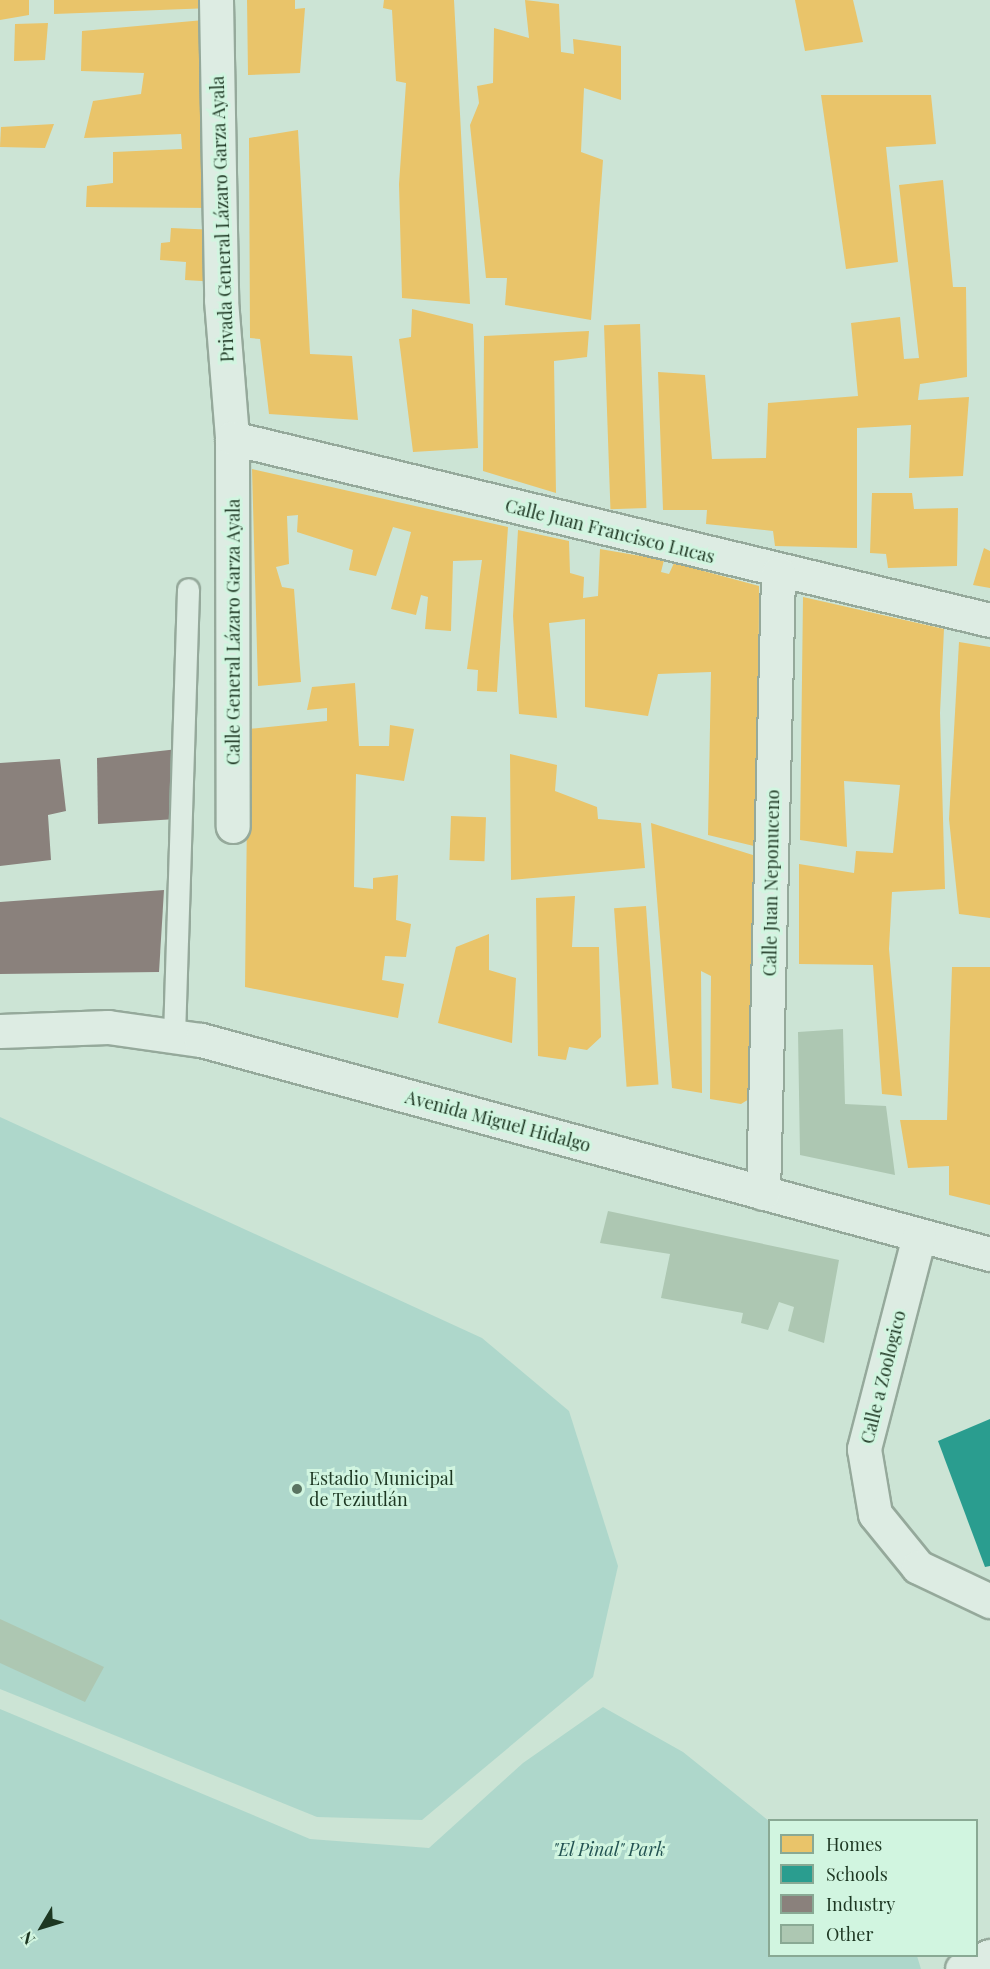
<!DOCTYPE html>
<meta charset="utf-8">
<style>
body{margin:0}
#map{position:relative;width:990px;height:1969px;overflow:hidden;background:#cce4d5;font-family:"Playfair Display",serif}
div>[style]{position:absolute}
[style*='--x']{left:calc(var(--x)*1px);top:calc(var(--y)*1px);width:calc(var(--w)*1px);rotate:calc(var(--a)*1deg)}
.green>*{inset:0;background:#aed7cb}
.homes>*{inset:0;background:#e9c46a;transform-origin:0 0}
.schools>*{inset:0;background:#2a9d8f}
.industry>*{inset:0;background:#8a817c}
.building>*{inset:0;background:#adc7b2}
.roads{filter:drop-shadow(2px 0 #95a99b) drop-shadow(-2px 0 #95a99b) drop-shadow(0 2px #95a99b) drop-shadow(0 -2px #95a99b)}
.lane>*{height:21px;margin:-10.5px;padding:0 10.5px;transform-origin:10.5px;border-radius:10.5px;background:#ddece3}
.street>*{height:33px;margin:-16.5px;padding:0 16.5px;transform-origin:16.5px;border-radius:16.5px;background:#ddece3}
.dots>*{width:16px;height:16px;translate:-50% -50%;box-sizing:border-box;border:3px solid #d1f5e0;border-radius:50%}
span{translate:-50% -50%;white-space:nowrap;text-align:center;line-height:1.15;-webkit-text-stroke:6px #d1f5e0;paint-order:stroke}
.street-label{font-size:18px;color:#1d3722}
.poi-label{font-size:18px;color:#1d3722}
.left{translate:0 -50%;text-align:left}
.park-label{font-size:18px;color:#235352;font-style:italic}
.legend{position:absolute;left:768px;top:1819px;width:210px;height:138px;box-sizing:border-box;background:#d1f5e0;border:2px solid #89a994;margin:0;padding:8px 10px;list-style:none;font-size:18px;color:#1d3722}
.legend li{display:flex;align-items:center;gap:12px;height:30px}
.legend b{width:30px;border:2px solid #89a994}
.north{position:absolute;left:12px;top:1897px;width:60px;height:60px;-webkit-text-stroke:4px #d1f5e0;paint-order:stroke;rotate:232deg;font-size:16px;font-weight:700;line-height:24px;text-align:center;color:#1d3722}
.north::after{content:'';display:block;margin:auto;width:21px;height:27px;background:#1d3722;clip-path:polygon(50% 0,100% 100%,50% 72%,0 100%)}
</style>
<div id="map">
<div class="green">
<i style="clip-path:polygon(0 1117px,482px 1338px,569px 1411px,618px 1566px,593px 1677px,422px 1820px,317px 1817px,0 1689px)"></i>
<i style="clip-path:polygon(603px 1707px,683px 1752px,769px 1821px,770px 1956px,917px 1956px,921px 1969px,0 1969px,0 1709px,310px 1839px,429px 1848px,523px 1763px)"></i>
</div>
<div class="homes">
<i style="clip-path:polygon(0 0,29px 0,29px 15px,0 20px)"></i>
<i style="clip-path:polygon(54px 0,212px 0,212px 8px,54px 14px)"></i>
<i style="clip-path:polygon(247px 0,295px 0,295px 9px,305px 8px,300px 73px,248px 75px)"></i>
<i style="clip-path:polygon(384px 0,454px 0,470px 304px,402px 298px,399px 184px,406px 83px,396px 81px,392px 10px,383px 8px)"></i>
<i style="clip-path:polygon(525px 0,559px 4px,561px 52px,574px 54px,573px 39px,621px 46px,621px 100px,584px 88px,581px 152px,603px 160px,591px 320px,505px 305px,507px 278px,486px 278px,470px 125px,479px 103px,477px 86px,493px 83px,494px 28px,529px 38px)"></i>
<i style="clip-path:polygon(795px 0,853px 0,863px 42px,805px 51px)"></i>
<i style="clip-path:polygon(204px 20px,215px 208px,86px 207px,87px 186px,113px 183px,113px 152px,182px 149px,181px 134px,84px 138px,93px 101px,141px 94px,144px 73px,81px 71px,82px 31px)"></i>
<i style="clip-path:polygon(48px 23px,45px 60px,14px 61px,15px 24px)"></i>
<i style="clip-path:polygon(821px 95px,931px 95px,936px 144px,886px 147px,898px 262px,846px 269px)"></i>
<i style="clip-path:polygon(54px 124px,45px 148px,0 147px,1px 127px)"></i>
<i style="clip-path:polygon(298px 130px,310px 354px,352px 356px,358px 420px,269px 414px,260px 339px,250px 338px,249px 138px)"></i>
<i style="clip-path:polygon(943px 180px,953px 287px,966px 287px,967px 377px,920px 384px,918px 400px,969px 397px,963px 476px,909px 478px,911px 425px,857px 428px,857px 548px,775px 546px,773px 531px,706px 524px,707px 510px,663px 510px,658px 372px,705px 375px,712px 459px,766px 458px,768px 403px,858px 396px,851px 323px,900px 317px,904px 359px,919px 358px,899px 185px)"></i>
<i style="clip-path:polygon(171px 228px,218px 230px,218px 282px,185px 280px,186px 262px,160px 260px,161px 243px,170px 242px)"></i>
<i style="clip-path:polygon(412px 309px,473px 324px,478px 448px,413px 452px,399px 339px,411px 337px)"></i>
<i style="left:640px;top:324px;width:184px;height:36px;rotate:88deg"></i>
<i style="clip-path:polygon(589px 331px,587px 357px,554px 361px,556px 493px,483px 471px,484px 336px)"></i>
<i style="clip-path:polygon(252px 469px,508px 527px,497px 692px,477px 691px,478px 670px,467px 669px,482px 560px,453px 561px,451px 631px,425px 629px,428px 597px,421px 595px,416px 615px,391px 609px,411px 532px,393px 527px,376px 576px,349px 570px,353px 550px,297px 532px,298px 515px,287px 516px,289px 564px,276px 567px,282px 587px,294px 589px,301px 682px,258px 686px)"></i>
<i style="clip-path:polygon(872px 493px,912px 493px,914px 509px,958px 508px,957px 566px,888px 568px,886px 554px,870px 553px)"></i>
<i style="clip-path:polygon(518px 530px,569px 541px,570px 573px,584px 577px,583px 598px,598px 596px,600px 549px,664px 560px,661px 572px,669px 574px,674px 563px,759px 586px,758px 847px,708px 835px,711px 672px,658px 674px,648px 716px,585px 707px,585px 619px,549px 623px,557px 718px,519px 714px,513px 616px)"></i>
<i style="clip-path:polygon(984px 548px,990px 551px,990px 588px,973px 585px)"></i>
<i style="clip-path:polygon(803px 597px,944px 629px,940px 713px,945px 889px,892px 892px,889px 949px,902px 1096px,882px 1094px,873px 965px,799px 964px,799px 864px,854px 873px,856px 851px,893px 853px,900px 785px,844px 781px,847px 847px,800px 840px)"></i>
<i style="clip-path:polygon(959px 642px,990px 647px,990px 918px,959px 914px,949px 819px)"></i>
<i style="clip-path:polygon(355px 683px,359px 746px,389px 746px,390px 725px,414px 729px,404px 781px,356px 774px,354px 887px,373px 889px,373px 878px,398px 875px,396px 920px,411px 924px,406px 957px,385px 956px,382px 980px,404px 984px,398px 1018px,245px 987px,248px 729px,327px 721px,327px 708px,307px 710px,312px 687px)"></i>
<i style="clip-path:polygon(510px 754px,557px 765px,555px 791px,597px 807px,598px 819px,641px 823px,645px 868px,511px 880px)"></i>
<i style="left:451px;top:816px;width:35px;height:44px;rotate:2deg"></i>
<i style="clip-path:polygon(651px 823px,756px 856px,754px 1096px,741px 1104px,710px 1099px,711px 976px,701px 971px,702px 1093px,672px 1088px)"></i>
<i style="clip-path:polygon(575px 896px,572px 947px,599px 947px,601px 1037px,587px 1050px,569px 1047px,566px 1060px,538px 1056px,536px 898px)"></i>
<i style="left:646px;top:906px;width:179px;height:32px;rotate:86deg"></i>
<i style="clip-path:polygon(489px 934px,489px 970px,516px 978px,512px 1043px,438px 1023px,456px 947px)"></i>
<i style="clip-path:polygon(952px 967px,990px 967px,990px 1205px,949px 1195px,949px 1166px,908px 1168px,900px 1120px,947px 1120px)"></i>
</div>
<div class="schools">
<i style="clip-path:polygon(990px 1419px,990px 1566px,985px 1567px,938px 1441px)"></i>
</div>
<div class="industry">
<i style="clip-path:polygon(178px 749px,176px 819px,98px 824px,97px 758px)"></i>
<i style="clip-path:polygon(60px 759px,66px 811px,48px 815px,51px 860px,0 866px,0 763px)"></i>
<i style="clip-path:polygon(164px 890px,159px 972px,0 974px,0 902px)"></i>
</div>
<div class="building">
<i style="clip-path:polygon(843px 1029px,845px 1104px,886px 1106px,895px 1175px,800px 1155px,798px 1032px)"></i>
<i style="clip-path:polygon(608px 1211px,839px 1260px,824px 1343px,788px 1331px,794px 1307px,779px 1302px,768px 1330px,741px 1323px,743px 1313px,661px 1298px,670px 1254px,600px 1243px)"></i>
<i style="clip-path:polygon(0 1619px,104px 1667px,85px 1702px,0 1663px)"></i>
</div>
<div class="roads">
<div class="lane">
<i style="--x:174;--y:1036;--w:447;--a:-88.2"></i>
</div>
<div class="street">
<i style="--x:216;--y:0;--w:300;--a:89"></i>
<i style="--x:221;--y:300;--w:138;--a:85.4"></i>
<i style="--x:232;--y:438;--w:388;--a:89.9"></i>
<i style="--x:232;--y:438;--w:780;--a:13.5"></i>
<i style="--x:0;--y:1031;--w:108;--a:-2.1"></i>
<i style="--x:108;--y:1027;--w:94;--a:8"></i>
<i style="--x:201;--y:1040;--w:818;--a:15.18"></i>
<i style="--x:763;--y:1193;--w:620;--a:-88.61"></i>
<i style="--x:919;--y:1236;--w:220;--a:104.5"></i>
<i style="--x:864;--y:1449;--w:66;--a:80.4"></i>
<i style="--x:875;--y:1514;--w:68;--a:50.9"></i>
<i style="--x:918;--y:1567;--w:80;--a:25.3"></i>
<i style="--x:962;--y:1969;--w:31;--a:-25"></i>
</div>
</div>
<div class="dots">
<i style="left:297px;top:1489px;background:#5a7461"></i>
</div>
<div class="street-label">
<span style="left:222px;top:219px;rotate:-92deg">Privada General Lázaro Garza Ayala</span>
<span style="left:610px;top:531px;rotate:14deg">Calle Juan Francisco Lucas</span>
<span style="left:233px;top:632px;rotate:-90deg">Calle General Lázaro Garza Ayala</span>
<span style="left:771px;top:883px;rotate:-89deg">Calle Juan Neponuceno</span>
<span style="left:498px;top:1121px;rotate:15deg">Avenida Miguel Hidalgo</span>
<span style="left:883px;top:1377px;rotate:-76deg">Calle a Zoologico</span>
</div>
<div class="poi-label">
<span class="left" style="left:309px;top:1489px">Estadio Municipal<br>de Teziutlán</span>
</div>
<div class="park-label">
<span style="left:609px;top:1849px">"El Pinal" Park</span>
</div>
<ul class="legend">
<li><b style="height:16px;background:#e9c46a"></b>Homes</li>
<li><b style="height:16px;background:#2a9d8f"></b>Schools</li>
<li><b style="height:16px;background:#8a817c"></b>Industry</li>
<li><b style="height:16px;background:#adc7b2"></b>Other</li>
</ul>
<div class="north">N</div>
</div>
